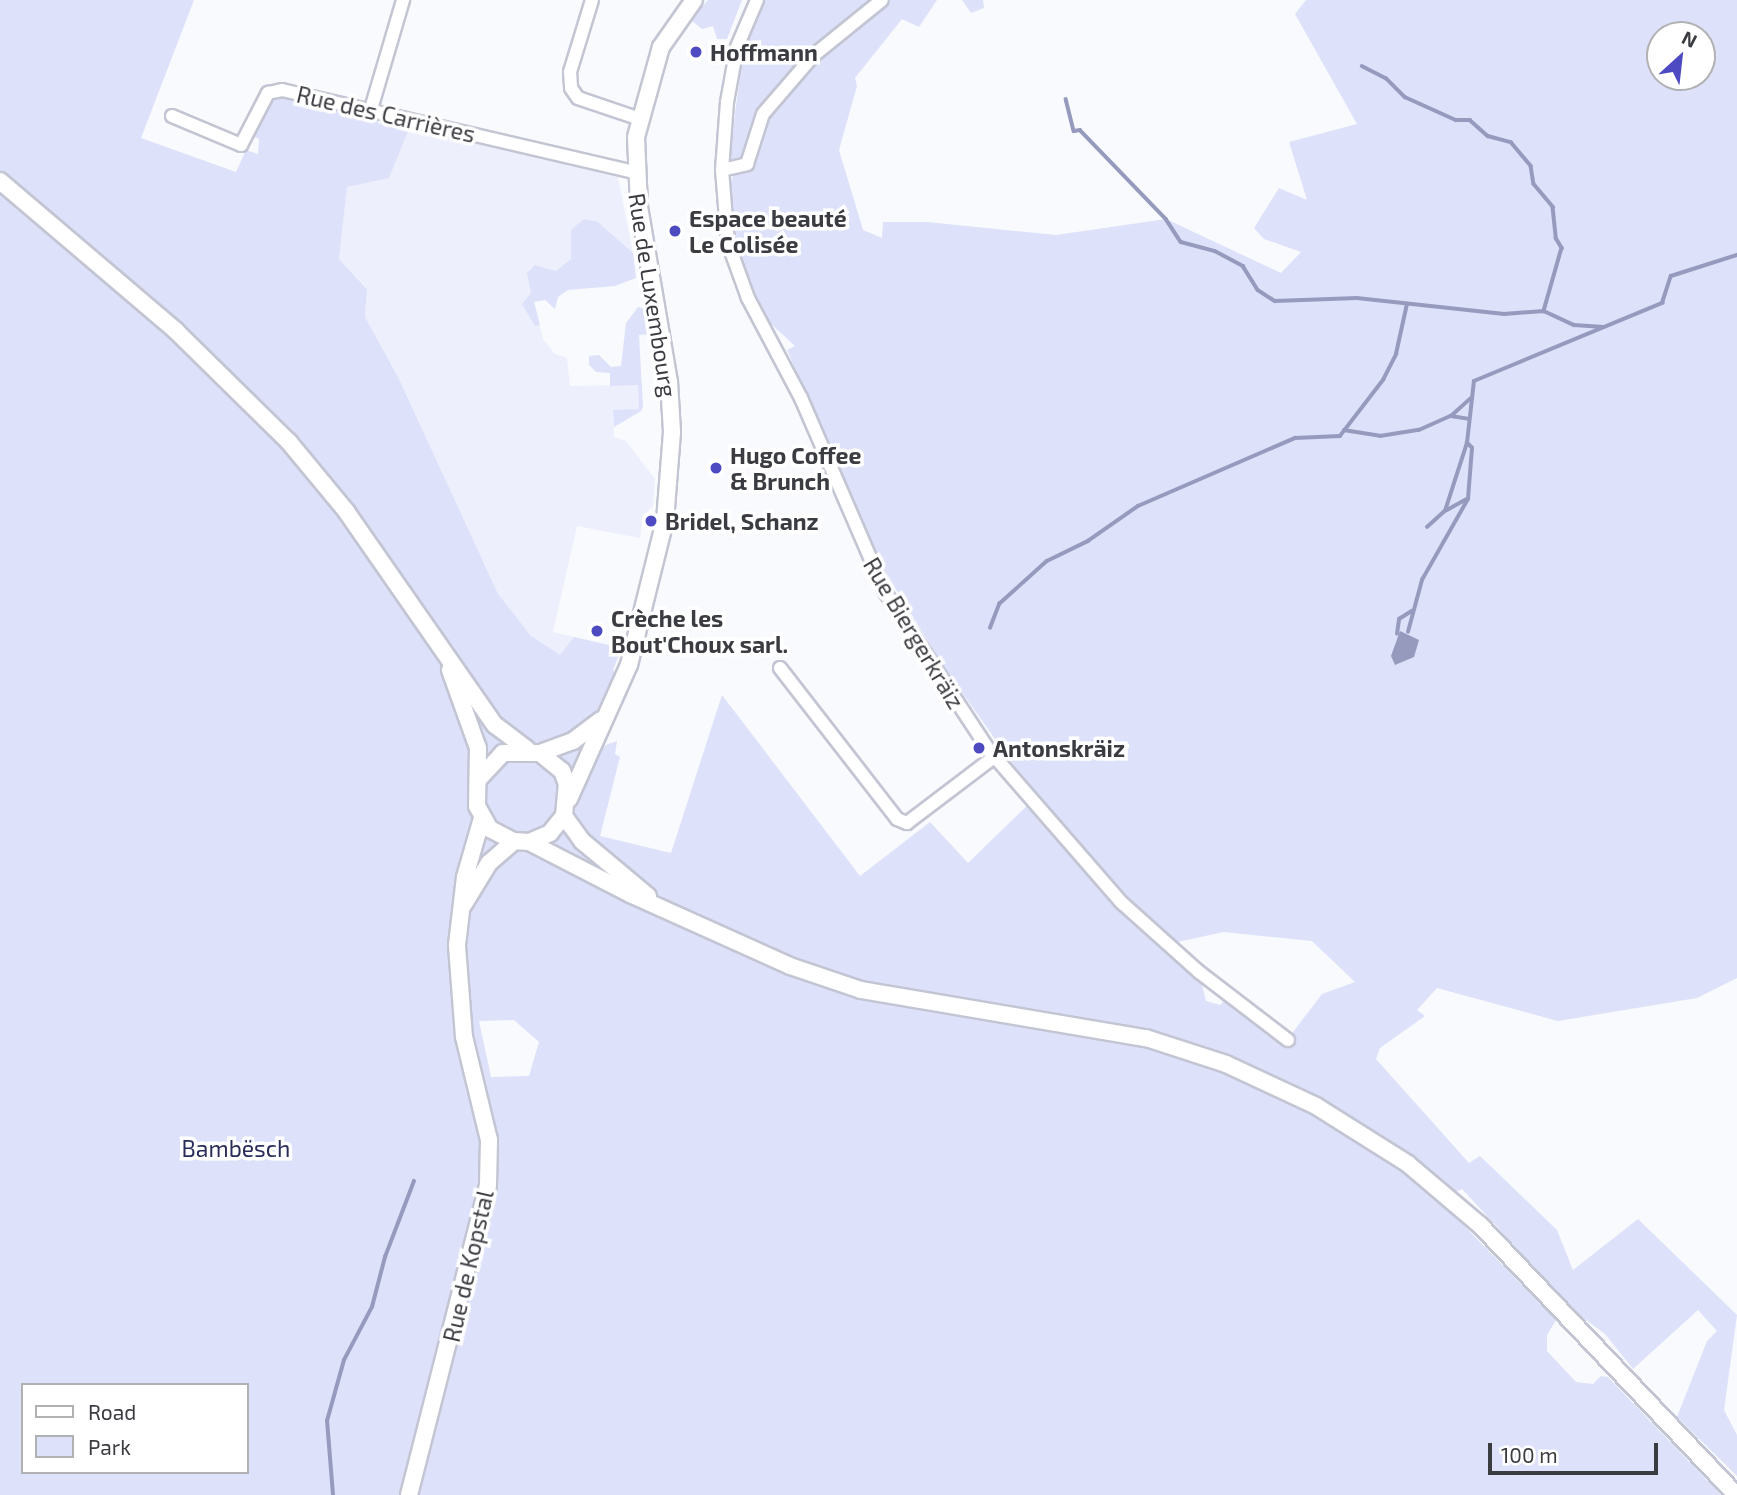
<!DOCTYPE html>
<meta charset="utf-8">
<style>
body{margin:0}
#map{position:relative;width:1737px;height:1495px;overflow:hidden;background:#f9fafd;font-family:"Exo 2",sans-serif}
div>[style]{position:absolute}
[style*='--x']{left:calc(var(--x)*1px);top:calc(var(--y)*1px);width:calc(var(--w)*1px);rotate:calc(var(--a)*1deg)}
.built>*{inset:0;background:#edeffc}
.green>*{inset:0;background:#dde1fa}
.water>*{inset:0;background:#969bbe}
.stream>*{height:3.5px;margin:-1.75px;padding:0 1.75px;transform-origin:1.75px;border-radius:1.75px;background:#969bbe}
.roads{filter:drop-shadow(2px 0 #c3c5d3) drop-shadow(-2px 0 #c3c5d3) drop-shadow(0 2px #c3c5d3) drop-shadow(0 -2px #c3c5d3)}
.minor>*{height:12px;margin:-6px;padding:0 6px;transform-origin:6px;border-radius:6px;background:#fff}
.major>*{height:16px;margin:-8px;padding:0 8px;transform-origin:8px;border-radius:8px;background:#fff}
.dots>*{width:19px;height:19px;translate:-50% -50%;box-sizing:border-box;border:4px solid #fff;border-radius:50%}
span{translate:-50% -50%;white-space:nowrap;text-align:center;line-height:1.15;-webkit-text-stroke:7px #fff;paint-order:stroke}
.poi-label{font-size:23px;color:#3b3c41;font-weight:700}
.left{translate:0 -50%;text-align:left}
.street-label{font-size:23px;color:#3b3c41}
.park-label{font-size:23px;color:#2a2d5a}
.legend{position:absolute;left:21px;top:1383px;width:228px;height:91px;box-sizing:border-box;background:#fff;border:2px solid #b1b1b3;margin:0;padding:9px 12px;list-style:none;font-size:21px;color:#3b3c41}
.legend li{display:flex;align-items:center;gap:14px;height:35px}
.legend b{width:35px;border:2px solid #b1b1b3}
.north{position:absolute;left:1646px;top:21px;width:70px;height:70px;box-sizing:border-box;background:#fff;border:2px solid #b1b1b3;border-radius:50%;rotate:27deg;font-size:19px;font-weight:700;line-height:28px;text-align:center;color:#3b3c41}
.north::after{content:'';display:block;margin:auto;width:24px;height:32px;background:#4e4bc2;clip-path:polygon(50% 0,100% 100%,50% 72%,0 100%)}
.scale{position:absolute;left:1488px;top:1443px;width:170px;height:32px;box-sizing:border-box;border:4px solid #3b3c41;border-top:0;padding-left:9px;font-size:21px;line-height:24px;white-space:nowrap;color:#3b3c41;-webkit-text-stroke:5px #fff;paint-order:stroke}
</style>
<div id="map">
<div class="built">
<i style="clip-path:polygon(410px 127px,618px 177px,633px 253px,598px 222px,571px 230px,571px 259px,556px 271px,535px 265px,532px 293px,543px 339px,555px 354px,567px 358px,570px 386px,638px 385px,639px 409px,613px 411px,614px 437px,626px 441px,655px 479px,653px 506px,643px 516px,640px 538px,577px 526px,553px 632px,574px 637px,560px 656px,531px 636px,497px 594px,398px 377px,365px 317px,367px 288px,339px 259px,347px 187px,389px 178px)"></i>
</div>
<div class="green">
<i style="clip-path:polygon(evenodd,0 0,194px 0,141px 138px,236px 172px,246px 150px,258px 154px,259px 139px,252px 136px,270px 95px,281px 93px,375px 116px,379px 124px,390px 118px,407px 122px,410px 127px,389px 178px,347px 187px,339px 259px,367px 289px,365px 317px,398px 377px,498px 594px,531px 636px,560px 655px,574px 637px,622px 648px,613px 670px,621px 685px,591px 764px,603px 746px,617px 741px,615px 754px,620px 757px,600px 836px,671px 853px,722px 695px,860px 876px,930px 822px,968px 863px,1036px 797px,942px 664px,886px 573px,787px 350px,795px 346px,769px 322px,754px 298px,735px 239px,727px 186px,738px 169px,729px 162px,743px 51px,765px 0,937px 0,919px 27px,902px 19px,855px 78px,857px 86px,839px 150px,863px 230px,882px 238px,883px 222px,927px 222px,1056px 235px,1166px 219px,1281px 273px,1301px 252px,1264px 239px,1254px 228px,1279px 188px,1307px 200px,1289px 142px,1357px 124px,1295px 14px,1306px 0,1737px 0,1737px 978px,1697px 998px,1558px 1021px,1437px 988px,1417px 1010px,1425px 1016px,1380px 1048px,1376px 1059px,1469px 1163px,1480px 1156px,1557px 1230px,1573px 1270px,1638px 1219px,1737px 1315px,1724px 1410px,1737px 1435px,1737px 1476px,1677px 1417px,1707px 1341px,1717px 1331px,1698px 1310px,1633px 1369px,1605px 1334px,1577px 1313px,1462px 1189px,1439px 1200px,1556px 1320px,1547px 1335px,1547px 1351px,1576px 1382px,1593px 1384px,1601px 1376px,1608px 1377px,1721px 1495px,0 1495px,0 0,1660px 35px,1702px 35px,1702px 77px,1660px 77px,1660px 35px,0 0,1224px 932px,1312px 941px,1355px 982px,1322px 994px,1287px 1040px,1230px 995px,1220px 1005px,1206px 1001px,1199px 972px,1168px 944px,1224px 932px,0 0,514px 1020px,539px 1042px,529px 1076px,491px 1077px,479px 1021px,514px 1020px,0 0,23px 1385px,247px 1385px,247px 1472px,23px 1472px,23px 1385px)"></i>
<i style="clip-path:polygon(708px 0,742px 0,727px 39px,717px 39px,713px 26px,702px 29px,691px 20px)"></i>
<i style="clip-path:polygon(962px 0,983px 0,984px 8px,971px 13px)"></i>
<i style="clip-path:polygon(584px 219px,598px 222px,633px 253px,636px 278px,615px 286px,568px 290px,558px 297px,555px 309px,545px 300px,534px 302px,540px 325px,535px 326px,522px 304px,531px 293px,527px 273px,535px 265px,556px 271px,571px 259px,571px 230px)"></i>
<i style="clip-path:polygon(638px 307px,649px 310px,650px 334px,639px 335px,643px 406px,641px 411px,614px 427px,613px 410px,639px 409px,638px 385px,610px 386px,610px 373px,596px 372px,589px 365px,589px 356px,599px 355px,611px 367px,621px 366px,626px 323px)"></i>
</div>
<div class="water">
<i style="clip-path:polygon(1400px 631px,1419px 640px,1414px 657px,1395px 665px,1391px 656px)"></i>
</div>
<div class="stream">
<i style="--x:1362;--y:66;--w:27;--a:27"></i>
<i style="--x:1386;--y:78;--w:27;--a:45"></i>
<i style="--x:1405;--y:97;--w:56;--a:24.3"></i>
<i style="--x:1456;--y:120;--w:14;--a:0"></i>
<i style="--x:1470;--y:120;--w:24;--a:42"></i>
<i style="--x:1488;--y:136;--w:24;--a:15"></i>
<i style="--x:1511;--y:142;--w:31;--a:50"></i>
<i style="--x:1531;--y:166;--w:18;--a:81"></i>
<i style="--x:1534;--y:184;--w:30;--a:50"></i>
<i style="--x:1553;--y:207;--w:31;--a:84"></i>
<i style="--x:1556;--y:238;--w:12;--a:59"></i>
<i style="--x:1562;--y:248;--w:66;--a:105.9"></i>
<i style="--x:1066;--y:99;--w:33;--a:76"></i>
<i style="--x:1074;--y:131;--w:6;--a:-9"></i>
<i style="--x:1080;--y:130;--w:124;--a:46"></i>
<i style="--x:1166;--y:219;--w:27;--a:57"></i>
<i style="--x:1181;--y:242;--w:35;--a:15"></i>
<i style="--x:1215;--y:251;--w:32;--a:28"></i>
<i style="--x:1243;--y:266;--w:28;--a:58"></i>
<i style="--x:1258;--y:290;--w:20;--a:33"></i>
<i style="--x:1275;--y:301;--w:82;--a:-2.1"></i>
<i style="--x:1357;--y:298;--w:148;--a:6.2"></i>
<i style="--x:1504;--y:314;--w:40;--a:-4.3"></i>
<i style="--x:1544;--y:311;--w:33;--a:25"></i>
<i style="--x:1574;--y:325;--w:29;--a:4"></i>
<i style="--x:1451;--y:416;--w:18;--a:9"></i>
<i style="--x:1344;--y:430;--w:36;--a:9"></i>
<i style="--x:1380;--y:436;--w:39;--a:-9"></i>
<i style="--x:1419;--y:430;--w:35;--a:-24"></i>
<i style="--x:1451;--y:416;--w:28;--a:-42"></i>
<i style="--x:1447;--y:510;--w:21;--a:-29"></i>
<i style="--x:1427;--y:527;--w:24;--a:-42"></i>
<i style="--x:1445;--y:511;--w:71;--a:-72.1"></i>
<i style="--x:1467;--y:443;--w:62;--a:-83.6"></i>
<i style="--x:1474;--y:381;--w:204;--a:-22.5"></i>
<i style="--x:1662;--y:303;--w:28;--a:-72"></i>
<i style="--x:1671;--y:276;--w:69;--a:-17.7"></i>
<i style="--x:990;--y:628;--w:26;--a:-69"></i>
<i style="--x:999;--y:604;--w:64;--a:-41.9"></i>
<i style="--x:1047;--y:561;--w:46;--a:-26"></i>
<i style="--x:1088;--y:541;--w:61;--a:-35"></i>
<i style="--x:1138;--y:506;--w:171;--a:-23.4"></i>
<i style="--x:1295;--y:438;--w:45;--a:-2.5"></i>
<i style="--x:1340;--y:436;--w:71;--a:-52.5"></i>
<i style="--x:1383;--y:380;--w:29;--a:-63"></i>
<i style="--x:1396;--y:354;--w:51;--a:-77.6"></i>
<i style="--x:1408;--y:632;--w:54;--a:-74.9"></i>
<i style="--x:1422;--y:580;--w:93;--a:-60.4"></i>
<i style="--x:1468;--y:499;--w:51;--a:-85.5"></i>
<i style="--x:1472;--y:448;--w:7;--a:-135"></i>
<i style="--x:1397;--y:634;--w:15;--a:-82"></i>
<i style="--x:1399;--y:619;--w:15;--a:-32"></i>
<i style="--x:333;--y:1495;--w:74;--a:-94.6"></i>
<i style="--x:327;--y:1421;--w:63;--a:-74.4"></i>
<i style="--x:344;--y:1360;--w:60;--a:-62.2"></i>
<i style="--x:372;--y:1307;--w:52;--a:-75.4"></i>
<i style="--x:385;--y:1257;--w:81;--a:-69.1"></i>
</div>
<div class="roads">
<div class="minor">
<i style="--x:592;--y:0;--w:75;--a:107"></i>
<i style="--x:570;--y:72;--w:16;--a:86"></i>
<i style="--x:571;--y:88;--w:12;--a:55"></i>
<i style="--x:578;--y:98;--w:62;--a:18.7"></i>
<i style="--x:757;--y:0;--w:51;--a:113.1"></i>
<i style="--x:737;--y:47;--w:56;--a:100.3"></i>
<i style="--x:727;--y:102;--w:68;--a:94.2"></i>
<i style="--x:722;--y:170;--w:73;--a:85.3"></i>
<i style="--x:728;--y:243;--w:59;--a:70"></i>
<i style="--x:748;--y:298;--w:113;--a:62.1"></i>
<i style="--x:801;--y:398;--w:211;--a:66.6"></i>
<i style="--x:885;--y:592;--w:188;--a:56.7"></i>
<i style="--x:988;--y:749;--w:203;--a:49"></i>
<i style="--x:1121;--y:902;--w:105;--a:41.9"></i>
<i style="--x:1199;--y:972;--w:112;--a:37.4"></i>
<i style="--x:371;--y:109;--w:114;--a:-73.6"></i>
<i style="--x:172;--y:116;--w:75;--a:22.8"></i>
<i style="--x:241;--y:145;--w:59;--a:-62.6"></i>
<i style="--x:268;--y:93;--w:14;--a:-12"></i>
<i style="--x:282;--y:90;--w:362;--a:13.1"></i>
<i style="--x:722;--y:170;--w:26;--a:-13"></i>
<i style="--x:747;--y:164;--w:52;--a:-72.3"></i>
<i style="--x:763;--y:114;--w:78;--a:-49.2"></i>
<i style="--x:814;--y:55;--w:87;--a:-39"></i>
<i style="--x:780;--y:668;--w:191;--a:52.2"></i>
<i style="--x:897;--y:819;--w:11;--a:22"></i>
<i style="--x:907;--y:823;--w:109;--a:-37.2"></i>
</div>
<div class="major">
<i style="--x:0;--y:181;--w:231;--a:40.4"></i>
<i style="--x:176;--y:331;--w:158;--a:44.5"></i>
<i style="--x:289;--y:442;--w:89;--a:50.4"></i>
<i style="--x:346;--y:511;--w:261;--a:55.2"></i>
<i style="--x:495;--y:725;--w:40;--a:37"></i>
<i style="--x:450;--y:670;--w:83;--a:70.3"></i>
<i style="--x:478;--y:748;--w:58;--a:91"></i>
<i style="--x:477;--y:806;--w:26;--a:61"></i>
<i style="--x:490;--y:829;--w:27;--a:27"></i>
<i style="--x:514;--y:841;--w:15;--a:4"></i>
<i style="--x:529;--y:842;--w:23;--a:-23"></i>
<i style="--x:550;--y:833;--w:22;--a:-51"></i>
<i style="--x:564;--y:816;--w:32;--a:-85"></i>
<i style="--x:567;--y:784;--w:14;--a:-111"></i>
<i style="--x:562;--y:771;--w:28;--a:-141"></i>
<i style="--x:540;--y:753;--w:37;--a:180"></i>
<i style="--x:503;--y:753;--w:35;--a:133"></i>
<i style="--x:540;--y:753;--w:35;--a:-20"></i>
<i style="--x:573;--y:741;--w:35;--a:-37"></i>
<i style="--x:569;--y:799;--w:147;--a:-65.9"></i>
<i style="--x:629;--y:665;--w:148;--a:-76"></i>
<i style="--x:665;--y:521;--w:89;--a:-85.5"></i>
<i style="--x:672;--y:432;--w:50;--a:-93.4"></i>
<i style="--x:669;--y:382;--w:179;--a:-99.7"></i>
<i style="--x:639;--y:206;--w:69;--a:-92.5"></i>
<i style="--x:636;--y:137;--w:93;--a:-74.5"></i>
<i style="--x:661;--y:47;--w:57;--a:-54.9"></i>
<i style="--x:564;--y:816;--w:31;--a:54"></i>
<i style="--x:582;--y:841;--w:86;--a:39.8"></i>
<i style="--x:529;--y:842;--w:114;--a:27.2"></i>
<i style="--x:630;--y:894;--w:175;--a:24.2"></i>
<i style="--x:790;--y:966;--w:75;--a:18.7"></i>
<i style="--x:861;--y:990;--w:289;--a:9.6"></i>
<i style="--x:1146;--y:1038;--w:84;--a:18"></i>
<i style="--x:1226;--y:1064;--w:99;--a:25"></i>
<i style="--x:1316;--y:1106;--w:109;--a:32.2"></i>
<i style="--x:1408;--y:1164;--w:94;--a:40.3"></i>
<i style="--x:1480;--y:1225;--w:372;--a:46.5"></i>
<i style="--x:464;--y:904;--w:48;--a:-58.6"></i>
<i style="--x:489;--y:863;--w:33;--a:-41"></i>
<i style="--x:409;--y:1495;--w:320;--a:-75.7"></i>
<i style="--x:488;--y:1185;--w:45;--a:-88.7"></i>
<i style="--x:489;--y:1140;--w:106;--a:-103.6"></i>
<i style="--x:464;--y:1037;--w:92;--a:-94.4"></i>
<i style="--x:457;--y:945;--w:68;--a:-83.3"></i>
<i style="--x:465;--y:877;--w:61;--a:-73.9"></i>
</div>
</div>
<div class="dots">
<i style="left:696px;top:52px;background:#4e4bc2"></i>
<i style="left:675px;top:231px;background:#4e4bc2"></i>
<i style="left:716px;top:468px;background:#4e4bc2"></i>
<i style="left:651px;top:521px;background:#4e4bc2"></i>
<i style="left:597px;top:631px;background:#4e4bc2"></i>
<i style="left:979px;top:748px;background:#4e4bc2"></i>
</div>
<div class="poi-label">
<span class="left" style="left:710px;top:52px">Hoffmann</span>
<span class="left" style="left:689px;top:231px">Espace beauté<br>Le Colisée</span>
<span class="left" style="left:730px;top:468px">Hugo Coffee<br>&amp; Brunch</span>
<span class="left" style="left:665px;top:521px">Bridel, Schanz</span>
<span class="left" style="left:611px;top:631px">Crèche les<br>Bout'Choux sarl.</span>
<span class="left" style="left:993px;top:748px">Antonskräiz</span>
</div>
<div class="street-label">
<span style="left:386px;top:114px;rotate:13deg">Rue des Carrières</span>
<span style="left:653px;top:295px;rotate:81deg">Rue de Luxembourg</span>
<span style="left:914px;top:633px;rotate:59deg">Rue Biergerkräiz</span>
<span style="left:468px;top:1266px;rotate:-77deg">Rue de Kopstal</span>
</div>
<div class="park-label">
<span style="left:236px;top:1148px">Bambësch</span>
</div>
<ul class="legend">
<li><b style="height:9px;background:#fff"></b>Road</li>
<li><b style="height:19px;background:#dde1fa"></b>Park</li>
</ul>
<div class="north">N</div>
<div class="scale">100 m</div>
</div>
